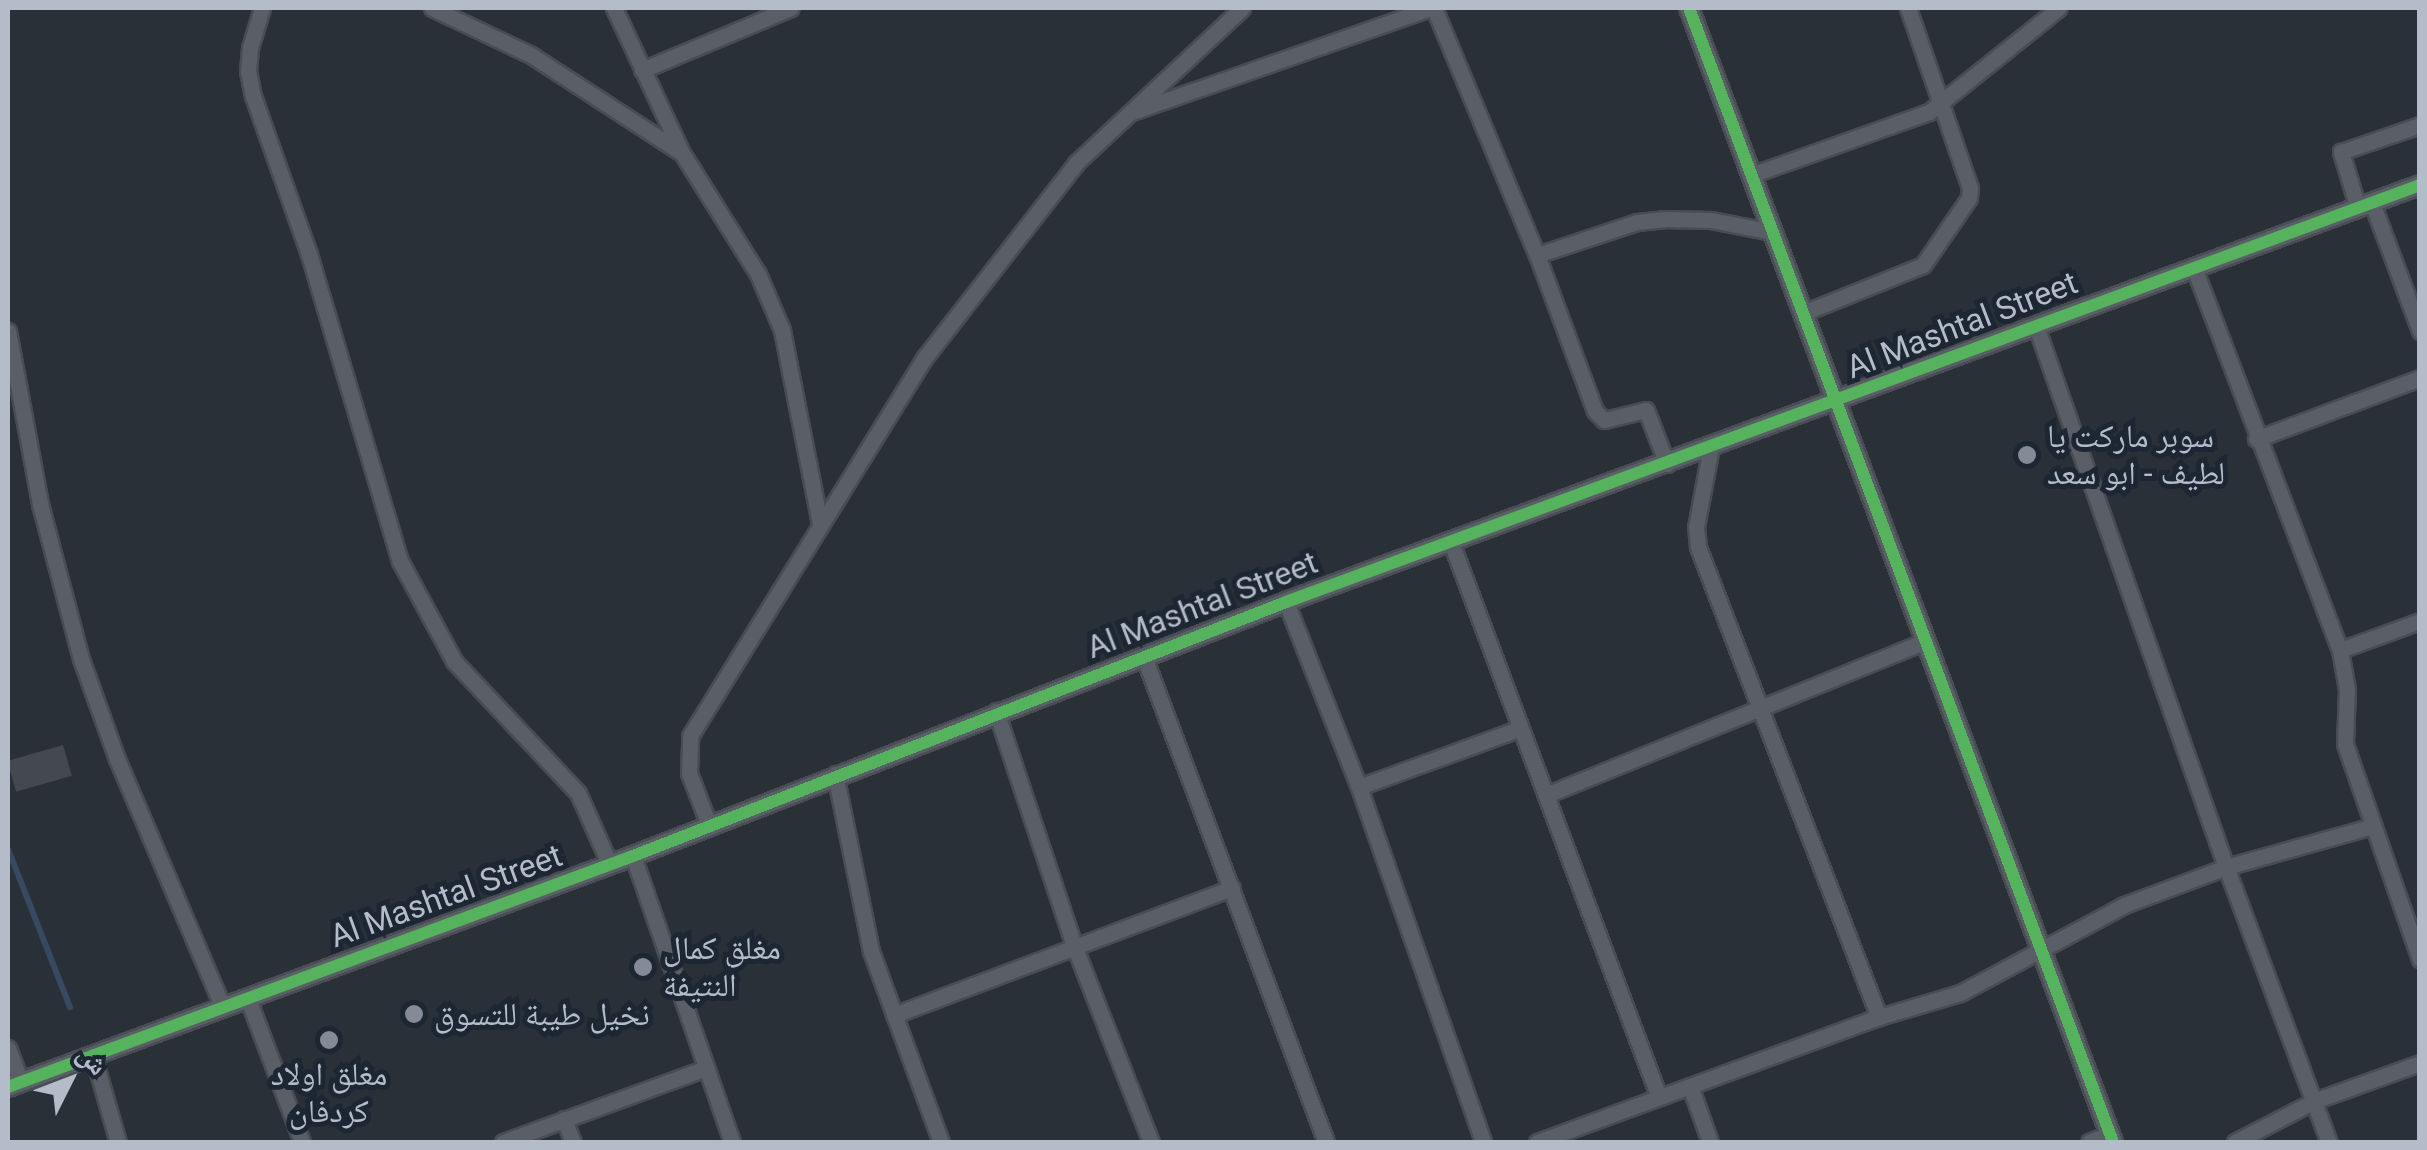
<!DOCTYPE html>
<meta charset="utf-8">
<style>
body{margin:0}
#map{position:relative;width:2427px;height:1150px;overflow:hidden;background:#2a3038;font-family:Roboto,"Noto Naskh Arabic",sans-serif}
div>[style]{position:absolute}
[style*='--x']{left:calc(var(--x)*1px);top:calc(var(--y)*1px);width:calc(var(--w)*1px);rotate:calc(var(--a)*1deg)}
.stream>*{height:6px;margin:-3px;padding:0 3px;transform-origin:3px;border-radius:3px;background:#384963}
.building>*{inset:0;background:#444950;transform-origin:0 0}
.roads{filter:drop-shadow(2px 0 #484c53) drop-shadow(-2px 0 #484c53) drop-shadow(0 2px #484c53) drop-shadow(0 -2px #484c53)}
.minor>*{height:15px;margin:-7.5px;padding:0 7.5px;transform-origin:7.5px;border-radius:7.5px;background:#5a5e66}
.tertiary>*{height:18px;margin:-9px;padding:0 9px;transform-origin:9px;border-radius:9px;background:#5a5e66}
.cycleway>*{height:12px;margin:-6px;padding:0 6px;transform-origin:6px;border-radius:6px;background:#56b35d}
.dots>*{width:28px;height:28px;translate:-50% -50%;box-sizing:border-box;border:5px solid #1d2633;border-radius:50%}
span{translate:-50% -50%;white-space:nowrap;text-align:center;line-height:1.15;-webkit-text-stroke:10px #1d2633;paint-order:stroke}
.street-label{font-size:32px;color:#b4bcc9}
.poi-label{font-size:32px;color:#b4bcc9}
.left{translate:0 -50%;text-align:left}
.frame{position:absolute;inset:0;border:10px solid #b4bcc9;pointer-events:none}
.north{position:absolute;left:20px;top:1030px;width:100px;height:100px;-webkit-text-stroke:8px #1d2633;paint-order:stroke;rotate:48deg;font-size:28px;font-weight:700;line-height:40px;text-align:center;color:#b4bcc9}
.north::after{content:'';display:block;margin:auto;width:35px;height:45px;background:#b4bcc9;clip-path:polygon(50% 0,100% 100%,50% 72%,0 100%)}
</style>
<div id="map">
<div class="stream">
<i style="--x:8;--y:849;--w:170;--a:68.6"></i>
</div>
<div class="building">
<i style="left:63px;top:745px;width:32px;height:58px;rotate:74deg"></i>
</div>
<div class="roads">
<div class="minor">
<i style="--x:262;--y:8;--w:42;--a:106.7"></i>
<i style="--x:250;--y:48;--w:23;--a:95"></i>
<i style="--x:248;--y:71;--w:25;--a:79"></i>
<i style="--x:253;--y:96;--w:168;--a:70.5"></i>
<i style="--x:309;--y:254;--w:320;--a:73.5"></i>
<i style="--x:400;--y:561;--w:114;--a:61.6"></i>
<i style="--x:454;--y:661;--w:181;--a:46.8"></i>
<i style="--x:578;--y:793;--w:79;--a:66"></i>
<i style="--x:432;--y:8;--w:110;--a:25.4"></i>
<i style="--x:531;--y:55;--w:176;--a:33"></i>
<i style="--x:614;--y:8;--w:160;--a:64.9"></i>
<i style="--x:682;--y:153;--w:143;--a:57.9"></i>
<i style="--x:758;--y:274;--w:61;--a:66.8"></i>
<i style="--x:782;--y:330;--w:197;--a:78.9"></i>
<i style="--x:1434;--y:8;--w:268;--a:67.4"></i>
<i style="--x:1537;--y:255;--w:166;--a:69.6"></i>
<i style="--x:1595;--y:411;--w:13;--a:45"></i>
<i style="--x:1604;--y:420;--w:43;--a:-13.4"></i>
<i style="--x:1646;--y:410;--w:58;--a:68.7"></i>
<i style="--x:642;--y:70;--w:161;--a:-22.6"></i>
<i style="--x:1132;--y:112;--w:317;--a:-19.2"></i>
<i style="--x:1751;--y:175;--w:189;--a:-19.5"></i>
<i style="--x:1929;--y:112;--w:166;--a:-38.7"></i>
<i style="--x:2372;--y:203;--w:137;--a:69.4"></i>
<i style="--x:2358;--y:208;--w:59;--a:-106.9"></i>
<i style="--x:2341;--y:152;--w:83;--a:-18.9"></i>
<i style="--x:1537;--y:255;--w:105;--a:-18.3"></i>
<i style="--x:1637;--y:222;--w:27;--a:-6"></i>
<i style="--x:1664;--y:219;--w:47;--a:1.2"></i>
<i style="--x:1711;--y:220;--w:62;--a:11.1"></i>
<i style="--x:2194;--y:268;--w:409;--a:69.1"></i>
<i style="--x:2340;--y:650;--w:40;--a:80"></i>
<i style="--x:2347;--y:689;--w:55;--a:92.1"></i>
<i style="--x:2345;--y:744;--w:228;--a:70.8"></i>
<i style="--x:1803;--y:313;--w:129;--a:-21.8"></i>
<i style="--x:1923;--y:265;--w:81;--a:-55.5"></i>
<i style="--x:1969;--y:198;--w:10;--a:-84"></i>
<i style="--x:1970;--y:188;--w:190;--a:-109"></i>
<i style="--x:2036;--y:326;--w:573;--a:70.65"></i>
<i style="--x:2226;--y:867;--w:294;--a:69.5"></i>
<i style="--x:8;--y:331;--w:176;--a:79.5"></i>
<i style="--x:40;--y:504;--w:160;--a:75.2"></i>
<i style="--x:81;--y:659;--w:106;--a:70.2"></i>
<i style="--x:117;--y:759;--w:271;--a:66.9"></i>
<i style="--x:2256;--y:439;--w:175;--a:-20.4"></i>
<i style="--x:1711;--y:447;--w:81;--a:100.6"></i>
<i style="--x:1696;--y:527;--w:20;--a:84"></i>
<i style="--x:1698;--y:547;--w:504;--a:68.94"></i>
<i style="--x:1451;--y:542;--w:593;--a:69.46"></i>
<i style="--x:1286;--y:602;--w:199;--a:68.5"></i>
<i style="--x:1359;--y:787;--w:376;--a:70.7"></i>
<i style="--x:2340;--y:650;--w:85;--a:-19.9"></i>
<i style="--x:1144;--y:657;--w:518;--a:69.43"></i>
<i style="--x:996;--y:711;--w:250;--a:71.6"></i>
<i style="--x:1075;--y:948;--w:208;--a:68.6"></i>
<i style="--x:835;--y:774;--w:181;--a:78.5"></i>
<i style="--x:871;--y:951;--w:203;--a:69.9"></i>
<i style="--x:1359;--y:787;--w:172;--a:-20"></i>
<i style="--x:1546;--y:795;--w:410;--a:-22.1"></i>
<i style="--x:709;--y:825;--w:56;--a:-111"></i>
<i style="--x:689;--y:773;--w:37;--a:-88"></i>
<i style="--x:690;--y:736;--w:447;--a:-58.2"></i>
<i style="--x:926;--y:356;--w:244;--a:-52.1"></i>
<i style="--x:1076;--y:163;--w:227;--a:-43"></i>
<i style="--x:633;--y:856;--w:303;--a:70.9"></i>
<i style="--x:248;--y:999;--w:153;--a:69.3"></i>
<i style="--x:894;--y:1015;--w:361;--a:-20.6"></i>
<i style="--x:8;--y:1048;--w:36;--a:69"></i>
<i style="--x:93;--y:1055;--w:91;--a:74"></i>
<i style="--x:1690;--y:1086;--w:59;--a:70.3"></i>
<i style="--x:564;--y:1119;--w:25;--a:69"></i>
<i style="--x:503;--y:1142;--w:214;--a:-20"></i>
<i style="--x:1537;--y:1142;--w:364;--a:-20.1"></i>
<i style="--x:1879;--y:1017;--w:84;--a:-16.5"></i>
<i style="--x:1960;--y:993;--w:186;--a:-28.2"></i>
<i style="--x:2124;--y:905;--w:109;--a:-20.4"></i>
<i style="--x:2226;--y:867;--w:153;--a:-15.6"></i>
<i style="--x:2089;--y:1142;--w:22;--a:-21"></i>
<i style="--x:2235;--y:1142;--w:89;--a:-27.4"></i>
<i style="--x:2314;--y:1101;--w:113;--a:-19.7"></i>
</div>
<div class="tertiary">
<i style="--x:1689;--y:8;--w:1211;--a:69.5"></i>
<i style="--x:8;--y:1087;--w:666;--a:-20.28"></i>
<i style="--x:633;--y:856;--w:701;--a:-21.25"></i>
<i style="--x:1286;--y:602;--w:1208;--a:-20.19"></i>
</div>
</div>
<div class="cycleway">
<i style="--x:1689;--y:8;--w:1211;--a:69.5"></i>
<i style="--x:8;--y:1087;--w:666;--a:-20.28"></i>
<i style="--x:633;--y:856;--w:701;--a:-21.25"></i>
<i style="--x:1286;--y:602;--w:1208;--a:-20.19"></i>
</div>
<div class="dots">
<i style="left:2027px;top:455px;background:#848b96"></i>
<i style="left:643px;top:967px;background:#848b96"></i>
<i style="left:414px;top:1014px;background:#848b96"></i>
<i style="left:329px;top:1040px;background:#848b96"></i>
</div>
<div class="street-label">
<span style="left:1962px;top:325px;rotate:-21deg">Al Mashtal Street</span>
<span style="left:1202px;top:605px;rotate:-21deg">Al Mashtal Street</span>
<span style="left:446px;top:896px;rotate:-20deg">Al Mashtal Street</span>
</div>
<div class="poi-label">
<span class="left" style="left:2047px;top:455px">سوبر ماركت يا<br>لطيف - ابو سعد</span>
<span class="left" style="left:663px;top:967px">مغلق كمال<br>النتيفة</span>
<span class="left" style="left:434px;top:1014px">نخيل طيبة للتسوق</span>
<span style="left:329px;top:1093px">مغلق اولاد<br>كردفان</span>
</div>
<div class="frame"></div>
<div class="north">ش</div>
</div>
